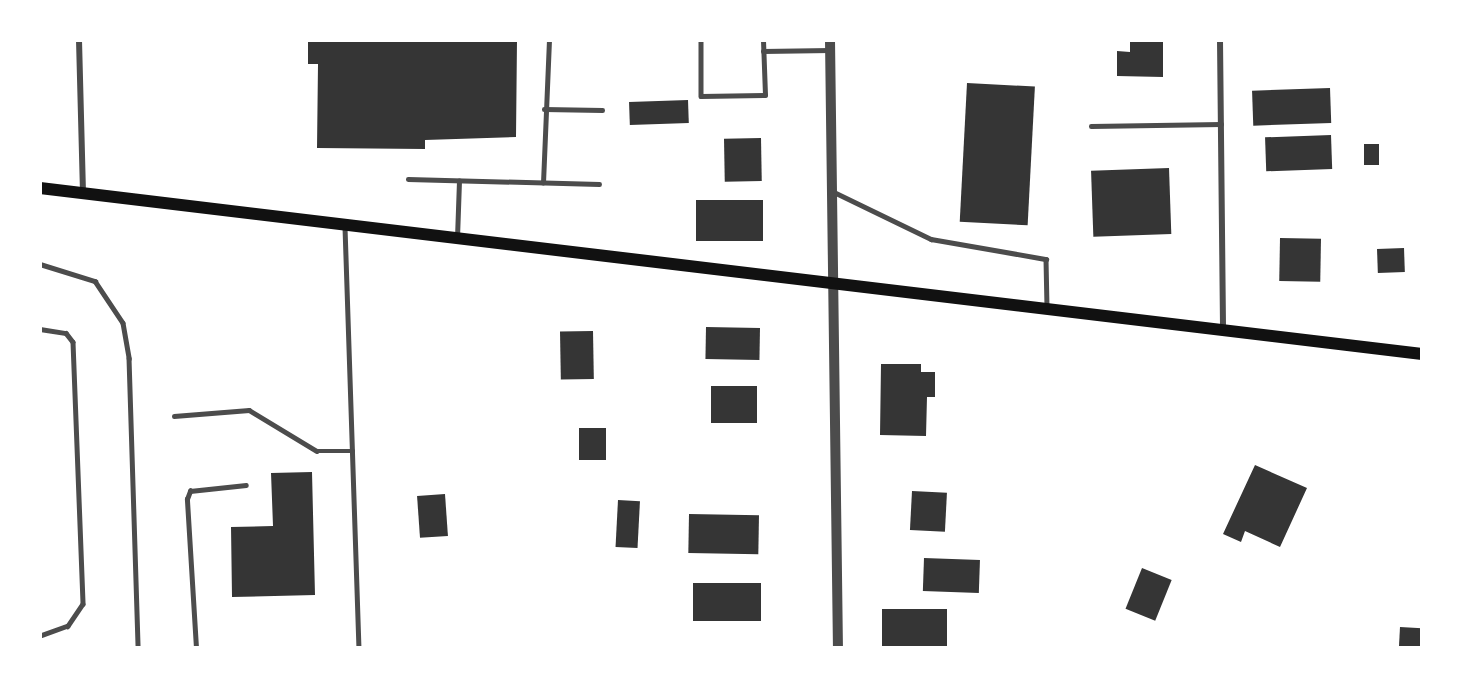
<!DOCTYPE html>
<style>
body{margin:0}
#map{position:relative;width:1462px;height:688px;overflow:hidden;background:#fff;font-family:"Nunito Sans",sans-serif}
div>[style]{position:absolute}
[style*='--x']{left:calc(var(--x)*1px);top:calc(var(--y)*1px);width:calc(var(--w)*1px);rotate:calc(var(--a)*1deg)}
.building>*{inset:0;background:#353535;transform-origin:0 0}
.service>*{height:4.5px;margin:-2.25px;padding:0 2.25px;transform-origin:2.25px;border-radius:2.25px;background:#4c4c4c}
.minor>*{height:6px;margin:-3px;padding:0 3px;transform-origin:3px;border-radius:3px;background:#4c4c4c}
.tertiary>*{height:10px;margin:-5px;padding:0 5px;transform-origin:5px;border-radius:5px;background:#4c4c4c}
.secondary>*{height:12px;margin:-6px;padding:0 6px;transform-origin:6px;border-radius:6px;background:#111}
span{translate:-50% -50%;white-space:nowrap;text-align:center;line-height:1.15;-webkit-text-stroke:6px #fff;paint-order:stroke}
.frame{position:absolute;inset:0;border:42px solid #fff;pointer-events:none}
</style>
<div id="map">
<div class="building">
<i style="clip-path:polygon(308px 40px,517px 40px,516px 137px,425px 140px,425px 149px,317px 148px,318px 64px,308px 64px)"></i>
<i style="clip-path:polygon(1130px 40px,1163px 40px,1163px 77px,1117px 76px,1117px 51px,1130px 52px)"></i>
<i style="left:967px;top:83px;width:68px;height:139px;rotate:3deg"></i>
<i style="left:1330px;top:88px;width:35px;height:78px;rotate:88deg"></i>
<i style="left:688px;top:100px;width:23px;height:59px;rotate:88deg"></i>
<i style="left:1331px;top:135px;width:34px;height:66px;rotate:88deg"></i>
<i style="left:761px;top:138px;width:43px;height:37px;rotate:89deg"></i>
<i style="left:1364px;top:144px;width:15px;height:21px"></i>
<i style="left:1169px;top:168px;width:66px;height:78px;rotate:88deg"></i>
<i style="left:763px;top:200px;width:41px;height:67px;rotate:90deg"></i>
<i style="left:1280px;top:238px;width:41px;height:43px;rotate:1deg"></i>
<i style="left:1404px;top:248px;width:24px;height:27px;rotate:88deg"></i>
<i style="left:706px;top:327px;width:54px;height:32px;rotate:1deg"></i>
<i style="left:593px;top:331px;width:48px;height:33px;rotate:89deg"></i>
<i style="clip-path:polygon(881px 364px,921px 364px,921px 372px,935px 372px,935px 397px,927px 397px,926px 436px,880px 435px)"></i>
<i style="left:711px;top:386px;width:46px;height:37px"></i>
<i style="left:579px;top:428px;width:27px;height:32px"></i>
<i style="clip-path:polygon(1255px 465px,1307px 488px,1280px 547px,1245px 531px,1241px 542px,1223px 534px)"></i>
<i style="clip-path:polygon(312px 472px,315px 595px,232px 597px,231px 527px,273px 526px,271px 473px)"></i>
<i style="left:912px;top:491px;width:35px;height:39px;rotate:3deg"></i>
<i style="left:445px;top:494px;width:42px;height:28px;rotate:86deg"></i>
<i style="left:618px;top:500px;width:22px;height:47px;rotate:3deg"></i>
<i style="left:689px;top:514px;width:70px;height:39px;rotate:1deg"></i>
<i style="left:924px;top:558px;width:56px;height:33px;rotate:2deg"></i>
<i style="left:1142px;top:568px;width:32px;height:44px;rotate:22deg"></i>
<i style="left:761px;top:583px;width:38px;height:68px;rotate:90deg"></i>
<i style="left:947px;top:609px;width:39px;height:65px;rotate:90deg"></i>
<i style="left:1400px;top:627px;width:22px;height:21px;rotate:3deg"></i>
</div>
<div class="service">
<i style="--x:701;--y:40;--w:56;--a:90"></i>
<i style="--x:701;--y:96;--w:64;--a:-0.9"></i>
<i style="--x:765;--y:95;--w:55;--a:-92.1"></i>
<i style="--x:763;--y:51;--w:67;--a:-0.9"></i>
<i style="--x:544;--y:109;--w:58;--a:1"></i>
<i style="--x:1091;--y:126;--w:130;--a:-0.9"></i>
<i style="--x:408;--y:179;--w:191;--a:1.5"></i>
<i style="--x:543;--y:183;--w:143;--a:-87.6"></i>
<i style="--x:834;--y:192;--w:108;--a:25.9"></i>
<i style="--x:931;--y:239;--w:117;--a:9.9"></i>
<i style="--x:1046;--y:259;--w:47;--a:88.8"></i>
<i style="--x:345;--y:227;--w:421;--a:88.1"></i>
<i style="--x:457;--y:238;--w:57;--a:-88"></i>
<i style="--x:40;--y:264;--w:58;--a:17.2"></i>
<i style="--x:95;--y:281;--w:50;--a:56.3"></i>
<i style="--x:123;--y:323;--w:36;--a:80"></i>
<i style="--x:129;--y:358;--w:287;--a:88.2"></i>
<i style="--x:40;--y:329;--w:26;--a:9"></i>
<i style="--x:66;--y:333;--w:11;--a:52"></i>
<i style="--x:73;--y:342;--w:262;--a:87.8"></i>
<i style="--x:83;--y:604;--w:27;--a:124"></i>
<i style="--x:68;--y:626;--w:30;--a:160"></i>
<i style="--x:174;--y:416;--w:75;--a:-4.6"></i>
<i style="--x:249;--y:410;--w:79;--a:31.1"></i>
<i style="--x:317;--y:451;--w:36;--a:0"></i>
<i style="--x:121;--y:648;--w:60;--a:0"></i>
<i style="--x:196;--y:648;--w:149;--a:-93.5"></i>
<i style="--x:187;--y:499;--w:9;--a:-69"></i>
<i style="--x:190;--y:491;--w:56;--a:-6.1"></i>
</div>
<div class="minor">
<i style="--x:79;--y:40;--w:153;--a:88.5"></i>
<i style="--x:1220;--y:40;--w:290;--a:89.4"></i>
</div>
<div class="tertiary">
<i style="--x:830;--y:40;--w:608;--a:89.25"></i>
</div>
<div class="secondary">
<i style="--x:40;--y:188;--w:1392;--a:6.85"></i>
</div>
<div class="frame"></div>
</div>
